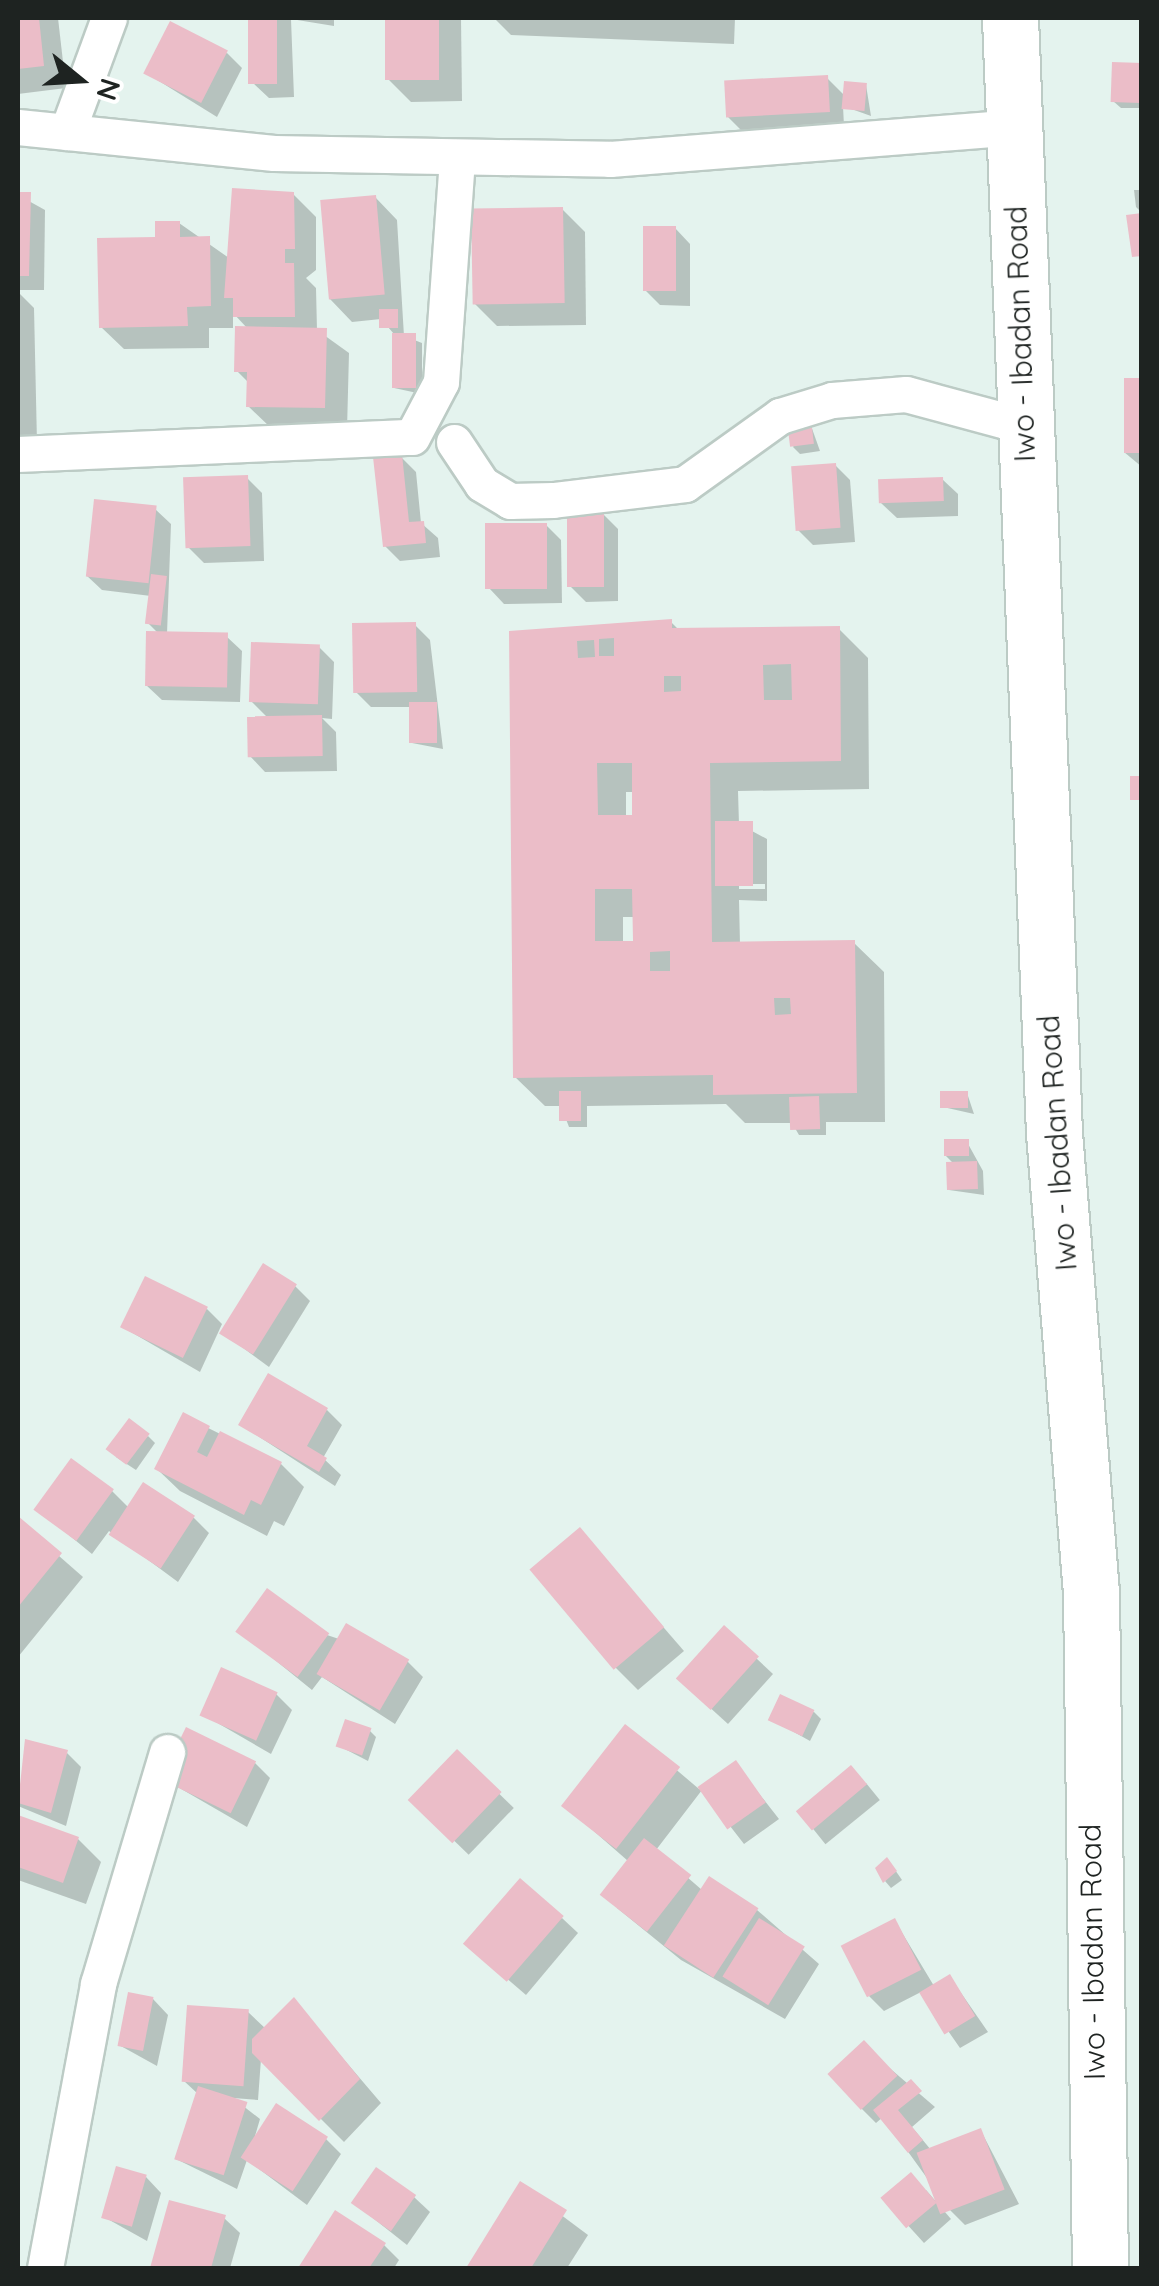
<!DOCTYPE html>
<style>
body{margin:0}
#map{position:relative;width:1159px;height:2286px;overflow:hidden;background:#e4f3ee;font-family:Quicksand,sans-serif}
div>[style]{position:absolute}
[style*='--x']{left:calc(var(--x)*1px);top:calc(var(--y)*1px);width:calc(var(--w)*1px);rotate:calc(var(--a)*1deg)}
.shadow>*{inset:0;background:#0003;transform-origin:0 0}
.building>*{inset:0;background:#ebbdc8;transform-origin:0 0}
.roads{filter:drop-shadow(2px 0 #bccbc5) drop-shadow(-2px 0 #bccbc5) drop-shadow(0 2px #bccbc5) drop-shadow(0 -2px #bccbc5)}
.street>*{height:35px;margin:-17.5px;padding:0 17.5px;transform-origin:17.5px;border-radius:17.5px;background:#fff}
.primary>*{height:55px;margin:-27.5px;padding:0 27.5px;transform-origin:27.5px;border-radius:27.5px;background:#fff}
span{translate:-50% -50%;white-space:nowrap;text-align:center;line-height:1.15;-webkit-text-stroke:10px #fff;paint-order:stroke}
.street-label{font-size:30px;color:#1e2321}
.frame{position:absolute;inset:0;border:20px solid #1e2321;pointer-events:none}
.north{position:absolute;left:30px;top:30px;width:100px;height:100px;-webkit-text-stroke:8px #fff;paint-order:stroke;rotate:108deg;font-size:28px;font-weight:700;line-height:40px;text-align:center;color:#1e2321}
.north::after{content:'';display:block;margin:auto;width:35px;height:45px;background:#1e2321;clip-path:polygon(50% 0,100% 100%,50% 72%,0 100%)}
</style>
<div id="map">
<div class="shadow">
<i style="clip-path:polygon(18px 18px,58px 18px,66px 88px,18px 94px)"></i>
<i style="clip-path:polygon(251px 18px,334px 18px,334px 26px,291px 19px,294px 97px,269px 98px,253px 83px)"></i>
<i style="clip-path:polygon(387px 18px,461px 18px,462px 101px,411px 102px,388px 79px)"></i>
<i style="clip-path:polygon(494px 18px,735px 18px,734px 44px,511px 35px)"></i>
<i style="clip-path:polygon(227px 53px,242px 68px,217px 117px,146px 73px)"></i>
<i style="clip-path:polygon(1142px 65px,1142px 108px,1121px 108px,1113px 101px)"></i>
<i style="clip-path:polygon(827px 78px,845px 96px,866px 85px,871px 116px,843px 106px,844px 126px,743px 132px,728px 117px)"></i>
<i style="clip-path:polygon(1134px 190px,1142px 190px,1142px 213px,1136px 207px)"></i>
<i style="clip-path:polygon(293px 194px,316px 217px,316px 270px,306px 278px,316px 288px,317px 330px,349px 353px,347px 430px,271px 428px,248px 406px,249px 383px,237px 371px,248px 329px,233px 313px,233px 328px,209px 328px,209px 348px,124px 349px,101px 327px,179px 223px,229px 258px)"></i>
<i style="clip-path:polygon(18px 195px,45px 210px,44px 290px,18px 290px)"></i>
<i style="clip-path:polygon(375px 197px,397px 220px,404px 336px,422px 343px,422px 394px,394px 388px,394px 334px,381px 319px,352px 322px,330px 299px)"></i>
<i style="clip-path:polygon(562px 209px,585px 232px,586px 325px,497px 326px,474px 303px)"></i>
<i style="clip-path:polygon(675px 228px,690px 244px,690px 306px,660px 305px,645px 290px)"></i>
<i style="clip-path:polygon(18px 292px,34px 308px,37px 443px,18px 442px)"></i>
<i style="clip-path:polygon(1142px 381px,1142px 467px,1124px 452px)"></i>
<i style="clip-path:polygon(810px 423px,820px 451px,800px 454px,793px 447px)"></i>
<i style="clip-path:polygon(401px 457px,416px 472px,421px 523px,438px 538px,440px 557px,400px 561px,385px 546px)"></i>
<i style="clip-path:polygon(835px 465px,850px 480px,855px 542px,813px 545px,798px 530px)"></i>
<i style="clip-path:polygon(247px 478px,262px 493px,264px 561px,204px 563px,189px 548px)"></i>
<i style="clip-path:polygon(942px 479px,958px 494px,958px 516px,897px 518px,881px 503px)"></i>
<i style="clip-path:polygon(155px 509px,171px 524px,167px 634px,226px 636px,242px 651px,240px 702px,162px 700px,146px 685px,159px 634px,148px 623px,151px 596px,102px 590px,86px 575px)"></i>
<i style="clip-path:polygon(603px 514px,618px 529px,618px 601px,586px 602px,570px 586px)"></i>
<i style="clip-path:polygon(546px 525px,561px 540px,562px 603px,504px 604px,489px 588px)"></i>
<i style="clip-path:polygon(evenodd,671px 622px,680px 631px,839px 629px,868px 658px,869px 789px,738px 791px,739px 824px,767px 839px,767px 901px,739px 900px,740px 944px,854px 943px,884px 972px,885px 1122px,826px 1122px,826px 1135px,799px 1135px,792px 1123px,745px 1123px,726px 1104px,587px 1106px,587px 1127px,569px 1127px,561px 1106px,545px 1106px,515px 1077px,512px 633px,671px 622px,626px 792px,634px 792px,634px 817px,626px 817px,626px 792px,671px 622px,739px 884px,765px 884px,765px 889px,739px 889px,739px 884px,671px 622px,623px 917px,635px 917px,635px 943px,623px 943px,623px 917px)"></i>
<i style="clip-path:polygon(415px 625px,430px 640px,443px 749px,412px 743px,411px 707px,371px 707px,356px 692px)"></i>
<i style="clip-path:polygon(319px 647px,334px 662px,332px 719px,322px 718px,336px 732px,337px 771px,265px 772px,250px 756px,268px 718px,251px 701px)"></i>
<i style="clip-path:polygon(967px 1093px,974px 1114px,943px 1107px)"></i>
<i style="clip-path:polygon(967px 1142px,983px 1171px,984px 1195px,949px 1190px,955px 1165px,945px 1155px)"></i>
<i style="clip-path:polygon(295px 1286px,310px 1301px,269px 1367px,223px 1333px)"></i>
<i style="clip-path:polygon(207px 1309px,222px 1324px,200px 1372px,124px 1328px)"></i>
<i style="clip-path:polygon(327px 1410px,342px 1425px,323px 1458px,341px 1475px,335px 1486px,241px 1425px)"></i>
<i style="clip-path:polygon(184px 1416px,281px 1464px,304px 1487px,284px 1526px,274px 1521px,267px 1536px,180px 1491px,157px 1469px)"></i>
<i style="clip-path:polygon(148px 1436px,155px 1443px,136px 1470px,116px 1457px)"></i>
<i style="clip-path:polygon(112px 1491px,129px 1508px,194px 1518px,209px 1533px,178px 1582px,109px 1531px,92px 1554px,36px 1508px)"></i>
<i style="clip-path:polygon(18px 1520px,83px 1577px,18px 1657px)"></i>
<i style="clip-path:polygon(580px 1531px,684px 1651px,638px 1690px,616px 1668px)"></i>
<i style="clip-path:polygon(725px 1629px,773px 1674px,728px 1724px,695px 1694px)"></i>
<i style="clip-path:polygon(239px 1631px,327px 1635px,408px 1662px,423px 1677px,395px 1724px,322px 1677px,312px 1690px)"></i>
<i style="clip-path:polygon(276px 1694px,292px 1710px,271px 1754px,202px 1714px)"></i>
<i style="clip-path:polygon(814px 1712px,821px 1719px,810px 1741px,771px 1719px)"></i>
<i style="clip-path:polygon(626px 1727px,699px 1789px,735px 1763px,779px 1819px,744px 1844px,702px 1790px,656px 1850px,702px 1890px,709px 1879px,757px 1910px,819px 1964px,785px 2019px,681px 1960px,617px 1908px,628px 1861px,564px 1805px)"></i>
<i style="clip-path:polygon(369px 1730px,376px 1737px,368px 1761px,339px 1746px)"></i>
<i style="clip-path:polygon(26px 1742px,66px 1752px,81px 1767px,66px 1826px,18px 1806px)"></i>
<i style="left:457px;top:1753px;width:79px;height:65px;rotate:44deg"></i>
<i style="clip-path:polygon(255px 1763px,270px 1778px,247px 1827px,164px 1779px)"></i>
<i style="left:866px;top:1783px;width:22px;height:70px;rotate:51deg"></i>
<i style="clip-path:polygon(18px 1817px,78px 1839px,101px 1862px,86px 1904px,18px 1880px)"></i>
<i style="clip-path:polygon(893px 1867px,902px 1880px,891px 1888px,885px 1881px)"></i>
<i style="clip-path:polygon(562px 1918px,578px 1933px,526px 1995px,484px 1959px)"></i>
<i style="clip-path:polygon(895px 1921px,934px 1986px,950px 1977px,988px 2032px,960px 2048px,921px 1992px,884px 2011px,869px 1996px)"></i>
<i style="clip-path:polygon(153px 1999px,168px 2015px,157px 2066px,119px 2045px)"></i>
<i style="clip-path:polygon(294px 2001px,381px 2103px,344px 2142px,261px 2059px,258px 2100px,233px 2098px,260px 2119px,255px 2136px,326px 2139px,341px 2154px,307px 2205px,247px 2160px,237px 2189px,176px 2159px,198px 2094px,184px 2081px,248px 2012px,266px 2029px)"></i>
<i style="clip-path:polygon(879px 2059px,935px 2107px,912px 2127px,931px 2150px,981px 2131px,1019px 2204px,965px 2225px,950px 2210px,883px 2117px,876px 2123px,861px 2108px)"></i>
<i style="clip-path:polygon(146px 2177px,161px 2193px,147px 2241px,104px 2217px)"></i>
<i style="clip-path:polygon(521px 2185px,588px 2235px,567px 2268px,469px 2268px)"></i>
<i style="clip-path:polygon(926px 2190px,951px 2219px,924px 2243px,884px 2199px)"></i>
<i style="clip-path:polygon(414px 2197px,430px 2212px,407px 2245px,354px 2203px)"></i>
<i style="clip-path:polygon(170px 2203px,224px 2218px,240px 2233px,230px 2268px,153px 2268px)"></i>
<i style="clip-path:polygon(336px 2214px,384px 2245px,399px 2260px,394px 2268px,301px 2268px)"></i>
</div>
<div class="building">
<i style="clip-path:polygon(18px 18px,39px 18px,44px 66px,18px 69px)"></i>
<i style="left:248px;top:18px;width:29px;height:66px"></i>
<i style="left:385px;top:18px;width:54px;height:62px"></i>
<i style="left:170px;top:21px;width:65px;height:59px;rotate:27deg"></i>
<i style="left:1112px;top:62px;width:30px;height:40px;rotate:2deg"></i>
<i style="left:828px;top:75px;width:37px;height:104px;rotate:87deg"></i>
<i style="left:844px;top:81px;width:23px;height:28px;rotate:5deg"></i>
<i style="clip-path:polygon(232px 188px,294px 192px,295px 249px,285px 249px,285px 263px,294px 263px,295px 317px,233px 317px,233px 298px,224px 298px)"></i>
<i style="clip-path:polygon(18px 192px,31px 192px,29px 276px,18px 276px)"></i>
<i style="left:376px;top:195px;width:100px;height:56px;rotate:85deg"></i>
<i style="left:563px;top:207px;width:96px;height:92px;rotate:89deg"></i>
<i style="clip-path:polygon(1142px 213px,1142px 256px,1132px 257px,1126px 215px)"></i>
<i style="clip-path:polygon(155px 221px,180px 221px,180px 237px,210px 236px,211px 306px,187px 307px,188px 326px,99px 328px,97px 238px,155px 237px)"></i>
<i style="left:643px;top:226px;width:33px;height:65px"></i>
<i style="left:379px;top:309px;width:19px;height:19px"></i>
<i style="clip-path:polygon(235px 326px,327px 328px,325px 408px,246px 407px,247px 372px,234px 372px)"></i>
<i style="left:416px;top:333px;width:55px;height:24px;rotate:90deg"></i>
<i style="left:1124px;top:378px;width:18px;height:75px"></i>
<i style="left:811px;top:420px;width:24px;height:24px;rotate:83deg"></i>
<i style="clip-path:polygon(402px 454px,409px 522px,424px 521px,426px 543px,383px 547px,373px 457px)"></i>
<i style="left:836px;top:463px;width:65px;height:45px;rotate:86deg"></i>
<i style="left:248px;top:475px;width:71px;height:65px;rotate:88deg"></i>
<i style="left:943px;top:477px;width:24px;height:65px;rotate:88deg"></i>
<i style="left:94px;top:499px;width:63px;height:78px;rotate:6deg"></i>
<i style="left:604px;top:511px;width:76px;height:37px;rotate:90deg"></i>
<i style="left:485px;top:523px;width:62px;height:66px"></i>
<i style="left:151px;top:574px;width:16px;height:50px;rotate:7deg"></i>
<i style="clip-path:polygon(evenodd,672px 619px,672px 628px,840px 626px,841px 761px,710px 763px,712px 942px,855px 940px,857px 1093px,713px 1095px,713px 1075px,513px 1078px,509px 631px,672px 619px,614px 638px,614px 656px,599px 656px,599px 639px,614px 638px,672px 619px,594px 640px,595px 657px,578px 658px,577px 641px,594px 640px,672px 619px,791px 664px,792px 700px,764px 700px,763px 665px,791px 664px,672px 619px,664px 676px,681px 676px,681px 691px,664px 692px,664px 676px,672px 619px,597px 763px,632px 763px,632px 815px,598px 815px,597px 763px,672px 619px,595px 889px,632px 889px,633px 941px,595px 941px,595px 889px,672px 619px,670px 951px,670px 971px,650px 971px,650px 952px,670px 951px,672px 619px,774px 998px,790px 998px,791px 1014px,775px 1015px,774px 998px)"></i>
<i style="left:416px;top:622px;width:70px;height:64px;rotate:89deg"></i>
<i style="left:146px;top:631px;width:82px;height:55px;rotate:1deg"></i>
<i style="left:251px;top:642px;width:69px;height:60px;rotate:2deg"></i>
<i style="left:437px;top:702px;width:41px;height:28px;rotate:90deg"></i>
<i style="left:322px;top:715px;width:41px;height:75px;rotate:89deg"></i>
<i style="left:1142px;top:776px;width:24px;height:12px;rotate:90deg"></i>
<i style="left:715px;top:821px;width:38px;height:65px"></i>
<i style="left:559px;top:1091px;width:22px;height:30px"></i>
<i style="left:940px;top:1091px;width:28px;height:17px"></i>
<i style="left:819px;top:1096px;width:33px;height:30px;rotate:88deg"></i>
<i style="left:944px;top:1139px;width:25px;height:17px"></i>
<i style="left:977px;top:1161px;width:28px;height:31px;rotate:88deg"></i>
<i style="left:263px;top:1263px;width:40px;height:83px;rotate:32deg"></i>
<i style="left:145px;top:1276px;width:70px;height:57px;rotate:26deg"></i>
<i style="clip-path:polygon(268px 1373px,328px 1408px,307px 1446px,327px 1458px,319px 1472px,238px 1425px)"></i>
<i style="clip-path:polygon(183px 1412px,210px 1426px,197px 1452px,207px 1457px,220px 1431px,282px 1462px,261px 1505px,251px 1500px,244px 1515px,154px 1469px)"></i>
<i style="left:129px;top:1418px;width:26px;height:39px;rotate:37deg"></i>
<i style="left:71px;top:1458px;width:53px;height:64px;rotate:36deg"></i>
<i style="left:143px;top:1482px;width:62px;height:63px;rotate:33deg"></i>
<i style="clip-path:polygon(18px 1516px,62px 1553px,18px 1607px)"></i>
<i style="left:580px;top:1527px;width:131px;height:66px;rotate:50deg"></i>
<i style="left:267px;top:1588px;width:77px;height:54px;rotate:36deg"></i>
<i style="left:346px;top:1623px;width:73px;height:59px;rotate:30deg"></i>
<i style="left:724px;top:1625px;width:47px;height:72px;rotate:42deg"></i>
<i style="left:221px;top:1667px;width:62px;height:53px;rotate:24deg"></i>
<i style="left:780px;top:1694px;width:38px;height:29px;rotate:25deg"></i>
<i style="left:345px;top:1719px;width:28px;height:29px;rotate:19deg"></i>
<i style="left:625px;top:1724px;width:70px;height:104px;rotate:38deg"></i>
<i style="left:186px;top:1727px;width:78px;height:58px;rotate:26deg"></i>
<i style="clip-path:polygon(25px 1739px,68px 1750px,51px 1813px,18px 1803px)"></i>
<i style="left:457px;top:1749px;width:62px;height:71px;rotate:44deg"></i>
<i style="left:736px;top:1760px;width:52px;height:47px;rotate:55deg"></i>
<i style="left:851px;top:1765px;width:25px;height:72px;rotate:50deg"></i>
<i style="clip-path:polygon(18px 1815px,79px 1837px,63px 1883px,18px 1867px)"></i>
<i style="left:644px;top:1838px;width:60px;height:72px;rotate:38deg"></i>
<i style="clip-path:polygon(887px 1857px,897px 1871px,883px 1883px,875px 1868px)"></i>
<i style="left:709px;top:1876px;width:59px;height:83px;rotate:33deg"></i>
<i style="left:520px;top:1878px;width:58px;height:87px;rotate:41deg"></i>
<i style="left:759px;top:1918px;width:54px;height:69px;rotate:32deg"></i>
<i style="left:895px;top:1918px;width:58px;height:61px;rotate:63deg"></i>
<i style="left:950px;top:1974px;width:49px;height:36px;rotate:59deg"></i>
<i style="left:128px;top:1992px;width:26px;height:55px;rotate:11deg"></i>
<i style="clip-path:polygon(294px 1997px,360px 2079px,319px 2121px,252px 2053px,252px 2039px)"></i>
<i style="left:187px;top:2005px;width:62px;height:77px;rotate:4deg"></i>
<i style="left:864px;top:2040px;width:49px;height:50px;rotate:47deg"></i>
<i style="clip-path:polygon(911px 2079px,922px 2091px,898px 2110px,923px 2140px,908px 2153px,873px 2110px)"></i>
<i style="left:198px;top:2086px;width:52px;height:77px;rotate:18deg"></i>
<i style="left:276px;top:2103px;width:62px;height:65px;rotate:33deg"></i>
<i style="left:981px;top:2128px;width:66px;height:69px;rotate:69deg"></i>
<i style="left:116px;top:2166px;width:32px;height:54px;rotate:16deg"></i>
<i style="left:376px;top:2167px;width:49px;height:44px;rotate:35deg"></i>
<i style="left:911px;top:2172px;width:40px;height:40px;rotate:50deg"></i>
<i style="clip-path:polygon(520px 2181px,567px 2210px,531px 2268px,466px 2268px)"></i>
<i style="clip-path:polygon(169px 2200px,226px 2215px,211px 2268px,150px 2268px)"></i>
<i style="clip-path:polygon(335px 2210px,386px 2243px,369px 2268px,298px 2268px)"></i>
</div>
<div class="roads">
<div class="street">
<i style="--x:18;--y:127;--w:257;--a:5.8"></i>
<i style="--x:274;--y:153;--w:336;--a:1"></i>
<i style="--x:610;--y:159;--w:405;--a:-4.5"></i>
<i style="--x:67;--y:132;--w:121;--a:-69.8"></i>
<i style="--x:454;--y:442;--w:50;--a:56.3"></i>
<i style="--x:482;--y:484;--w:33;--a:31"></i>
<i style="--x:510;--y:501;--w:43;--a:-1.3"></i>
<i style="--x:553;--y:500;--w:133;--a:-6.9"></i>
<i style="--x:685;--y:484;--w:117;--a:-35.6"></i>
<i style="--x:780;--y:416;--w:54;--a:-17.1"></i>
<i style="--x:832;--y:400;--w:74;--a:-4.6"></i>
<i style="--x:906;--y:394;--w:119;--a:15.1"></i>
<i style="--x:18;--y:454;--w:394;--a:-2.5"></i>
<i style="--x:412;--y:437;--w:62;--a:-62.2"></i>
<i style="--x:441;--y:382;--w:225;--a:-85.9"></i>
<i style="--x:45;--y:2268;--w:289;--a:-79.4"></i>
<i style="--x:98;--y:1984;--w:242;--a:-73.4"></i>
</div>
<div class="primary">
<i style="--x:1010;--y:18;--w:1116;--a:87.74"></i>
<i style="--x:1054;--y:1133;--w:460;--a:85.4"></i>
<i style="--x:1091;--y:1592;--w:676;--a:89.24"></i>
</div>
</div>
<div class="street-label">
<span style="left:1020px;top:334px;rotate:-92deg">Iwo - Ibadan Road</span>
<span style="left:1057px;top:1143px;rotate:-94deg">Iwo - Ibadan Road</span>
<span style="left:1092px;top:1952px;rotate:-91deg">Iwo - Ibadan Road</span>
</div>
<div class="frame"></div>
<div class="north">N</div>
</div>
